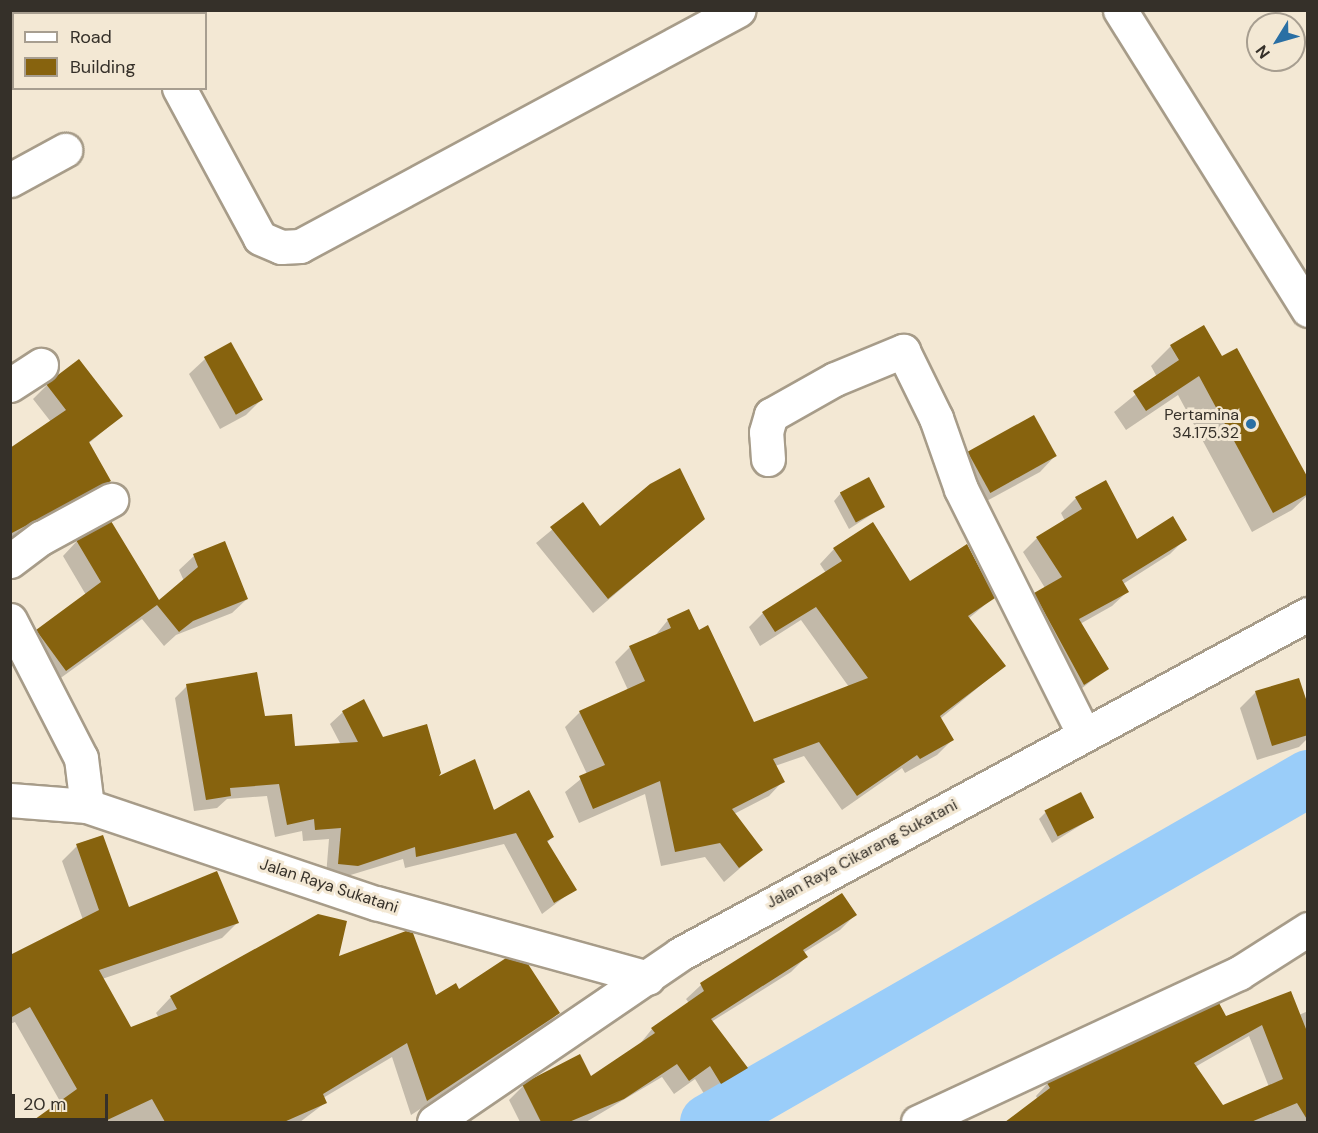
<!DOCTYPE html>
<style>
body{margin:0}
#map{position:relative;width:1318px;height:1133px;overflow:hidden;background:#f3e8d4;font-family:"DM Sans",sans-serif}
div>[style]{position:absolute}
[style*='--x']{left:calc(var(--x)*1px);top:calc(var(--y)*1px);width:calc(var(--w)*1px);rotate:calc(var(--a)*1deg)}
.shadow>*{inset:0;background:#0003}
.river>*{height:57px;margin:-28.5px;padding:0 28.5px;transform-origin:28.5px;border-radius:28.5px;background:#9acdf9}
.building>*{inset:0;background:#87630e;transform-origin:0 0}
.roads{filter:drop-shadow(2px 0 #a79c89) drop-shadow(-2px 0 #a79c89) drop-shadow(0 2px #a79c89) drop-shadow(0 -2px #a79c89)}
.street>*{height:33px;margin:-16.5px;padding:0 16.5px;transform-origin:16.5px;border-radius:16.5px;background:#fff}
.secondary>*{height:33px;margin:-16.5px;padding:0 16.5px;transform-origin:16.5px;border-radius:16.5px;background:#fff}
.dots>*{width:16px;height:16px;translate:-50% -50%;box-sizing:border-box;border:3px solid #f3e8d4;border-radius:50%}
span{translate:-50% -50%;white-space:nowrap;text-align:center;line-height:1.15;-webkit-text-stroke:6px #f3e8d4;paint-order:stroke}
.poi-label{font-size:16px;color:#353029}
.right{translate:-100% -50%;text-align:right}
.street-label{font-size:16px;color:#353029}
.frame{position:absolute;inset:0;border:12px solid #353029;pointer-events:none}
.legend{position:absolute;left:12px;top:12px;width:195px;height:78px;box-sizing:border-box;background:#f3e8d4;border:2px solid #a79e90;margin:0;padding:8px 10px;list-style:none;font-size:18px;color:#353029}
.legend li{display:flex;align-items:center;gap:12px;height:30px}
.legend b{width:30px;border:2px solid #a79e90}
.north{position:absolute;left:1246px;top:12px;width:60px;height:60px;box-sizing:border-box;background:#f3e8d4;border:2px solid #a79e90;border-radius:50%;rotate:233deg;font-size:16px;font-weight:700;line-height:24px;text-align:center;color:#353029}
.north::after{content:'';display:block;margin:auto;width:21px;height:27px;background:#2a6fa4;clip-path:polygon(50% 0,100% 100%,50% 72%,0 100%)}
.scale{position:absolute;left:12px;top:1094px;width:96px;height:27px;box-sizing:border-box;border:3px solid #353029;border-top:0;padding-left:8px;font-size:18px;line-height:21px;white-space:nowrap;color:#353029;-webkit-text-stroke:4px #f3e8d4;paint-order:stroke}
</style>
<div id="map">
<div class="shadow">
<i style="clip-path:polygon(231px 344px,262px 399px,246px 415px,220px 429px,189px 374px,205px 359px)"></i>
<i style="clip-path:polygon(1171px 346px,1221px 358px,1308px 481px,1308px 495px,1292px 510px,1252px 532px,1178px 395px,1126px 430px,1114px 412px,1157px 377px,1151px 366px)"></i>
<i style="clip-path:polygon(47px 385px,121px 416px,88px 444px,110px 481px,95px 495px,10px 540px,10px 450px,51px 422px,33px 399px)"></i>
<i style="clip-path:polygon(969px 454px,1055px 456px,1040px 472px,970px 510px,953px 469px)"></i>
<i style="clip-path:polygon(841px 493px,883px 507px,849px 529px,834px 501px)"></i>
<i style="clip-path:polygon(1076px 498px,1137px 541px,1185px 539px,1170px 554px,1123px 584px,1127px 592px,1112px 606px,1080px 624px,1107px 669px,1069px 698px,1020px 609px,1045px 588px,1023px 552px,1037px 538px,1065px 521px,1061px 513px)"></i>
<i style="clip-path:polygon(582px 505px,600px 528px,703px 519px,593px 613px,536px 543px)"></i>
<i style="clip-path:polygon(77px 541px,158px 602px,184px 581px,179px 570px,194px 556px,247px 599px,232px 613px,176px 635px,164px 646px,142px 619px,51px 685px,23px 645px,86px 595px,63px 556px)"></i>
<i style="clip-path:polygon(834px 549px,910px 583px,993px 598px,968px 619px,1004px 666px,940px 719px,952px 740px,937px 755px,905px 773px,902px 768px,842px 810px,804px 756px,775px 766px,783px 781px,769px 796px,734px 814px,761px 850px,724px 882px,705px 857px,661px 866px,645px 794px,579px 823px,565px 792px,587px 774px,565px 727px,580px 712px,628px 690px,615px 662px,630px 647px,654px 637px,668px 620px,688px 611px,753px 724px,849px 687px,801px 620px,760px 646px,749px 627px,763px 613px,826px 573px,820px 564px)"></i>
<i style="clip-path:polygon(187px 686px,264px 717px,294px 748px,341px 745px,330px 724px,343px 712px,433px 780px,552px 837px,547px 843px,575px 889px,542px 914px,504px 844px,405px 868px,403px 859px,344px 877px,326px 876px,329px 839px,303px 841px,302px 831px,275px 837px,267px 796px,227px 799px,217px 808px,194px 811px,175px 698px)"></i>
<i style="clip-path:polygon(1256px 692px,1308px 710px,1308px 738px,1299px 747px,1257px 760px,1240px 708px)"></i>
<i style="clip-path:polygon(1046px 812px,1092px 818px,1052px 843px,1039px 819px)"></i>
<i style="clip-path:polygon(77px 846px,128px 909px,237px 923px,222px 938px,102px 979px,130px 1029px,159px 1018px,156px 1013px,171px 997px,337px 958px,436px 997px,459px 992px,558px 1013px,543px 1029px,411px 1115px,392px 1057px,323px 1098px,325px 1103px,300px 1122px,33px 1122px,61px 1103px,15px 1022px,10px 1024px,10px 963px,83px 920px,62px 861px)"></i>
<i style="clip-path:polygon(855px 915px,840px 930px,803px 953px,806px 957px,791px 972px,711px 1022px,746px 1068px,732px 1083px,706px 1097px,695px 1079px,674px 1094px,662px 1077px,586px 1122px,520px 1122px,509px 1100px,523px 1086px,590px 1078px,639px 1045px,652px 1029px,689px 1003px,686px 999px,701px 985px)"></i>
<i style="clip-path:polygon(1218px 1005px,1225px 1018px,1299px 1015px,1308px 1011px,1308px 1122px,1237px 1122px,1231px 1110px,1269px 1087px,1249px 1036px,1195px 1067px,1225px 1111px,1214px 1122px,1161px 1122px,1156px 1116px,1145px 1122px,1011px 1122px,1038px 1100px,1036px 1096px,1047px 1084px)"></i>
</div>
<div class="river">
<i style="--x:708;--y:1122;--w:692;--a:-29.83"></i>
</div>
<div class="building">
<i style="clip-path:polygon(1204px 325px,1222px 356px,1237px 348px,1308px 478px,1308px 494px,1273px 513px,1199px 376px,1146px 411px,1133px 391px,1179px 360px,1170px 345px)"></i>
<i style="left:231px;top:342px;width:66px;height:31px;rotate:61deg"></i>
<i style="clip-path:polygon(79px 359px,123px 416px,89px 442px,111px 481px,10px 534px,10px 448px,66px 410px,46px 384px)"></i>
<i style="left:1034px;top:415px;width:47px;height:76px;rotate:61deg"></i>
<i style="clip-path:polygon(680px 468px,705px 519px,608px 599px,550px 527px,583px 502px,600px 526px,650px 484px)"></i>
<i style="left:869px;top:477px;width:34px;height:33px;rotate:62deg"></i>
<i style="clip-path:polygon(1106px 480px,1137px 539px,1173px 516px,1187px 540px,1122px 580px,1129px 592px,1079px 619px,1109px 669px,1084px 685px,1034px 593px,1062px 577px,1036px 537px,1082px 509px,1075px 497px)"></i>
<i style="clip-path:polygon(111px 521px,159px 600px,198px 567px,193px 554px,225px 541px,248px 599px,193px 621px,179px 632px,157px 605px,66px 671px,36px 630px,101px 582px,76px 540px)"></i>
<i style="clip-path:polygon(873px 522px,910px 581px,967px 544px,995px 598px,968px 616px,1006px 666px,940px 716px,954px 740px,920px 759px,917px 755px,857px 796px,819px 742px,773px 759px,785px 782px,732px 809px,763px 850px,739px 868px,720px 843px,675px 852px,660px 781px,593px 809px,579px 776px,605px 765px,579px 711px,645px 681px,629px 646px,671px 628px,667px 619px,689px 609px,699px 630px,708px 625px,754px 722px,868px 678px,816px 607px,775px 632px,762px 612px,842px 561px,833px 548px)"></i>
<i style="clip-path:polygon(257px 672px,265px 716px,292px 714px,295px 746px,358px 742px,342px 711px,364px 699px,383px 737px,427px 724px,441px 773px,439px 776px,475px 759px,494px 810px,529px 790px,554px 837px,547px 841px,577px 890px,554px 903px,516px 833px,416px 857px,415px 847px,358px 866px,338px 864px,341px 828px,315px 830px,314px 819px,287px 825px,279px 784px,230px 788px,231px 796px,206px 800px,186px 684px)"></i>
<i style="clip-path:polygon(1299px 678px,1308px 705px,1308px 735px,1272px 746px,1255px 691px)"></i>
<i style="left:1081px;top:792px;width:29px;height:41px;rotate:63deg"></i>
<i style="clip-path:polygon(103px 835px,129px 907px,217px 871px,239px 923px,99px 970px,131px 1027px,177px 1009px,170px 996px,318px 914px,347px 921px,339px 956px,406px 931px,413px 933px,436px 995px,456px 983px,459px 989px,506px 958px,528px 964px,560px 1013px,427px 1101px,407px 1043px,323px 1094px,327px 1103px,284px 1122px,165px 1122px,152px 1099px,103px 1122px,31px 1122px,77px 1089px,30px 1007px,10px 1018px,10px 955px,99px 910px,76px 844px)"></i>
<i style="clip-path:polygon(842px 893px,857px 915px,803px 950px,808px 957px,711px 1019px,748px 1068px,721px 1084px,710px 1066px,689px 1081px,677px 1064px,624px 1099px,569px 1122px,541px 1122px,522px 1084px,580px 1054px,591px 1076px,655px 1033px,651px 1028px,704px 991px,700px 983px)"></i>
<i style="clip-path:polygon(evenodd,1291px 991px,1308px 1034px,1308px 1121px,1297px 1103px,1251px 1122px,1005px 1122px,1050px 1088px,1047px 1083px,1219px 1003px,1226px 1016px,1291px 991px,1262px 1025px,1283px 1079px,1223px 1105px,1194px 1063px,1262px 1025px)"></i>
</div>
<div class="roads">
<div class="street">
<i style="--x:137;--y:10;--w:4;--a:63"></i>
<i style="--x:1120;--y:10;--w:354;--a:57.9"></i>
<i style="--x:179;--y:88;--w:170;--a:61.6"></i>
<i style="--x:260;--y:238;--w:23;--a:23"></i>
<i style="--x:281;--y:247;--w:19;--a:-3"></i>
<i style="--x:300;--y:246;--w:498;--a:-28.3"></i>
<i style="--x:10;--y:180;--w:63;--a:-28.6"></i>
<i style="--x:10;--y:385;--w:37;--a:-33"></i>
<i style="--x:768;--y:459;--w:27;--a:-94"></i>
<i style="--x:766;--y:432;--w:18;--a:-74"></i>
<i style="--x:771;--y:415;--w:73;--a:-29.4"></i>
<i style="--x:835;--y:379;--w:74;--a:-22.4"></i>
<i style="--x:903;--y:351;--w:75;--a:63.8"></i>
<i style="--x:936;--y:418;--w:75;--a:70.6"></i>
<i style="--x:961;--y:489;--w:275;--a:63.4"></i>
<i style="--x:10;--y:561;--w:39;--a:-37"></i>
<i style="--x:41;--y:538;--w:80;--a:-28.5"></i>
<i style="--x:10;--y:620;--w:155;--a:62.8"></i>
<i style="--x:81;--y:758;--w:48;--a:82.9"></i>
<i style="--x:918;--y:1122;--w:354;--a:-24.9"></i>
<i style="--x:1239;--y:973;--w:82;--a:-32.5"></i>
</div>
<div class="secondary">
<i style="--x:10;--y:800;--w:77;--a:4.5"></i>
<i style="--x:87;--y:806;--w:305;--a:18.6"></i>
<i style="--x:376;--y:903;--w:282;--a:15.4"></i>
<i style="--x:434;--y:1122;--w:298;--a:-34.3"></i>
<i style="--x:680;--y:954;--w:714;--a:-28.43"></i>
</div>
</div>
<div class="dots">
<i style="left:1251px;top:424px;background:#2a6fa4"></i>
</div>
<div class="poi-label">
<span class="right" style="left:1239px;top:424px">Pertamina<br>34.175.32</span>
</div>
<div class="street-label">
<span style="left:862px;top:854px;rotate:-28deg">Jalan Raya Cikarang Sukatani</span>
<span style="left:329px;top:886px;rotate:18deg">Jalan Raya Sukatani</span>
</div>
<div class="frame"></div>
<ul class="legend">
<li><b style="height:8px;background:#fff"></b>Road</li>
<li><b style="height:16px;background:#87630e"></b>Building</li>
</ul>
<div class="north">N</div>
<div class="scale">20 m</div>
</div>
